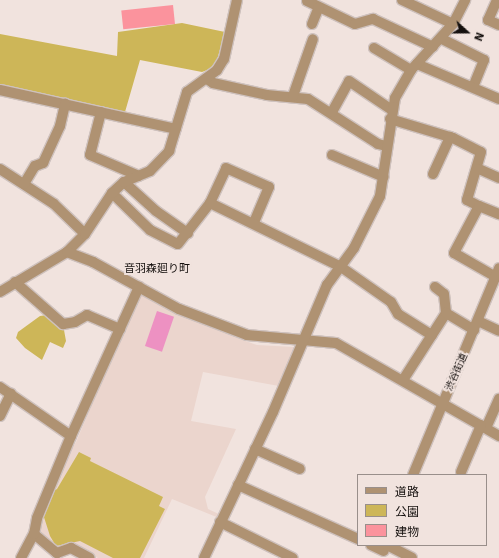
<!DOCTYPE html>
<meta charset="utf-8">
<style>
body{margin:0}
#map{position:relative;width:499px;height:558px;overflow:hidden;background:#f1e3de;font-family:"Work Sans","Noto Sans JP",sans-serif}
div>[style]{position:absolute}
[style*='--x']{left:calc(var(--x)*1px);top:calc(var(--y)*1px);width:calc(var(--w)*1px);rotate:calc(var(--a)*1deg)}
.built>*{inset:0;background:#ebd5cd}
.green>*{inset:0;background:#cdb658}
.water>*{inset:0;background:#ed91c2;transform-origin:0 0}
.building>*{inset:0;background:#fb939d;transform-origin:0 0}
.roads{filter:drop-shadow(1px 0 #cec1bd) drop-shadow(-1px 0 #cec1bd) drop-shadow(0 1px #cec1bd) drop-shadow(0 -1px #cec1bd)}
.street>*{height:10px;margin:-5px;padding:0 5px;transform-origin:5px;border-radius:5px;background:#af9272}
span{translate:-50% -50%;white-space:nowrap;text-align:center;line-height:1.15;-webkit-text-stroke:4px #f1e3de;paint-order:stroke}
.street-label{font-size:10px;color:#15100e}
.neighbourhood-label{font-size:11px;color:#15100e}
.legend{position:absolute;left:357px;top:474px;width:130px;height:72px;box-sizing:border-box;background:#f1e3de;border:1px solid #998f8b;margin:0;padding:5px 7px;list-style:none;font-size:12px;color:#15100e}
.legend li{display:flex;align-items:center;gap:8px;height:20px}
.legend b{width:20px;border:1px solid #998f8b}
.north{position:absolute;left:447px;top:12px;width:40px;height:40px;-webkit-text-stroke:3px #f1e3de;paint-order:stroke;rotate:111deg;font-size:11px;font-weight:700;line-height:16px;text-align:center;color:#15100e}
.north::after{content:'';display:block;margin:auto;width:14px;height:18px;background:#15100e;clip-path:polygon(50% 0,100% 100%,50% 72%,0 100%)}
</style>
<div id="map">
<div class="built">
<i style="clip-path:polygon(140px 291px,240px 339px,257px 345px,294px 347px,279px 386px,203px 372px,191px 421px,236px 429px,205px 497px,208px 509px,221px 515px,219px 518px,172px 499px,144px 558px,98px 558px,74px 545px,58px 549px,42px 537px,39px 524px,55px 477px,76px 442px)"></i>
</div>
<div class="green">
<i style="clip-path:polygon(182px 23px,225px 32px,215px 67px,202px 72px,140px 60px,125px 112px,0 86px,0 34px,117px 56px,118px 32px)"></i>
<i style="clip-path:polygon(47px 315px,64px 330px,66px 341px,63px 348px,50px 342px,42px 360px,25px 348px,16px 338px,18px 332px,40px 316px)"></i>
<i style="clip-path:polygon(79px 452px,91px 458px,90px 461px,163px 497px,159px 506px,165px 509px,140px 558px,113px 558px,80px 541px,56px 546px,50px 536px,43px 514px,50px 493px,57px 489px)"></i>
</div>
<div class="water">
<i style="left:157px;top:311px;width:18px;height:37px;rotate:19deg"></i>
</div>
<div class="building">
<i style="left:173px;top:5px;width:19px;height:52px;rotate:84deg"></i>
</div>
<div class="roads">
<div class="street">
<i style="--x:402;--y:0;--w:56;--a:25.2"></i>
<i style="--x:497;--y:0;--w:22;--a:114"></i>
<i style="--x:488;--y:20;--w:12;--a:24"></i>
<i style="--x:307;--y:1;--w:53;--a:25.6"></i>
<i style="--x:355;--y:24;--w:19;--a:-16"></i>
<i style="--x:373;--y:19;--w:66;--a:25"></i>
<i style="--x:312;--y:24;--w:18;--a:-68"></i>
<i style="--x:442;--y:39;--w:47;--a:26.6"></i>
<i style="--x:484;--y:60;--w:29;--a:112"></i>
<i style="--x:374;--y:48;--w:43;--a:30.7"></i>
<i style="--x:417;--y:64;--w:89;--a:23.1"></i>
<i style="--x:207;--y:79;--w:7;--a:34"></i>
<i style="--x:213;--y:83;--w:55;--a:12.5"></i>
<i style="--x:267;--y:95;--w:41;--a:5.6"></i>
<i style="--x:308;--y:99;--w:83;--a:32.7"></i>
<i style="--x:378;--y:144;--w:9;--a:13"></i>
<i style="--x:0;--y:90;--w:180;--a:12.5"></i>
<i style="--x:293;--y:96;--w:60;--a:-70.7"></i>
<i style="--x:101;--y:112;--w:44;--a:104.3"></i>
<i style="--x:90;--y:155;--w:53;--a:23.2"></i>
<i style="--x:332;--y:112;--w:35;--a:-61"></i>
<i style="--x:349;--y:81;--w:52;--a:34"></i>
<i style="--x:390;--y:119;--w:66;--a:16.8"></i>
<i style="--x:453;--y:138;--w:31;--a:27"></i>
<i style="--x:481;--y:152;--w:50;--a:106.3"></i>
<i style="--x:467;--y:200;--w:13;--a:27"></i>
<i style="--x:332;--y:155;--w:56;--a:22.9"></i>
<i style="--x:0;--y:169;--w:64;--a:32.9"></i>
<i style="--x:54;--y:204;--w:43;--a:44.1"></i>
<i style="--x:479;--y:169;--w:22;--a:24"></i>
<i style="--x:433;--y:174;--w:41;--a:-65.3"></i>
<i style="--x:124;--y:182;--w:43;--a:42.2"></i>
<i style="--x:156;--y:211;--w:39;--a:35"></i>
<i style="--x:24;--y:184;--w:21;--a:-59"></i>
<i style="--x:35;--y:166;--w:9;--a:-21"></i>
<i style="--x:43;--y:163;--w:41;--a:-65.3"></i>
<i style="--x:60;--y:126;--w:23;--a:-77"></i>
<i style="--x:112;--y:193;--w:53;--a:44.2"></i>
<i style="--x:150;--y:230;--w:31;--a:27"></i>
<i style="--x:178;--y:244;--w:52;--a:-52"></i>
<i style="--x:210;--y:203;--w:38;--a:-65"></i>
<i style="--x:226;--y:168;--w:47;--a:23.8"></i>
<i style="--x:269;--y:187;--w:38;--a:113"></i>
<i style="--x:210;--y:203;--w:146;--a:26"></i>
<i style="--x:341;--y:267;--w:61;--a:35"></i>
<i style="--x:391;--y:302;--w:14;--a:60"></i>
<i style="--x:398;--y:314;--w:40;--a:32"></i>
<i style="--x:67;--y:252;--w:25;--a:-45"></i>
<i style="--x:85;--y:234;--w:49;--a:-56.6"></i>
<i style="--x:112;--y:193;--w:16;--a:-43"></i>
<i style="--x:124;--y:182;--w:28;--a:-23"></i>
<i style="--x:150;--y:171;--w:28;--a:-46"></i>
<i style="--x:169;--y:151;--w:62;--a:-73"></i>
<i style="--x:187;--y:92;--w:37;--a:-36"></i>
<i style="--x:217;--y:70;--w:13;--a:-58"></i>
<i style="--x:224;--y:59;--w:60;--a:-77.6"></i>
<i style="--x:496;--y:277;--w:48;--a:-150.3"></i>
<i style="--x:454;--y:253;--w:53;--a:-62"></i>
<i style="--x:479;--y:206;--w:22;--a:22"></i>
<i style="--x:15;--y:282;--w:64;--a:41.2"></i>
<i style="--x:63;--y:324;--w:12;--a:-9"></i>
<i style="--x:75;--y:322;--w:14;--a:-30"></i>
<i style="--x:87;--y:315;--w:36;--a:23"></i>
<i style="--x:435;--y:287;--w:11;--a:38"></i>
<i style="--x:444;--y:294;--w:19;--a:84"></i>
<i style="--x:0;--y:292;--w:78;--a:-30.8"></i>
<i style="--x:67;--y:252;--w:28;--a:21"></i>
<i style="--x:93;--y:262;--w:98;--a:28.7"></i>
<i style="--x:179;--y:309;--w:73;--a:20.9"></i>
<i style="--x:247;--y:335;--w:89;--a:5.1"></i>
<i style="--x:336;--y:343;--w:188;--a:29.7"></i>
<i style="--x:478;--y:321;--w:23;--a:25"></i>
<i style="--x:403;--y:380;--w:80;--a:-57.3"></i>
<i style="--x:446;--y:313;--w:33;--a:31"></i>
<i style="--x:0;--y:387;--w:86;--a:34.6"></i>
<i style="--x:0;--y:416;--w:25;--a:-64"></i>
<i style="--x:486;--y:428;--w:32;--a:-66"></i>
<i style="--x:255;--y:449;--w:49;--a:24"></i>
<i style="--x:461;--y:472;--w:51;--a:-66.9"></i>
<i style="--x:413;--y:475;--w:224;--a:-67.4"></i>
<i style="--x:238;--y:485;--w:132;--a:24.2"></i>
<i style="--x:220;--y:522;--w:81;--a:26.3"></i>
<i style="--x:34;--y:534;--w:30;--a:40"></i>
<i style="--x:57;--y:553;--w:15;--a:-20"></i>
<i style="--x:71;--y:548;--w:21;--a:28"></i>
<i style="--x:371;--y:545;--w:14;--a:25"></i>
<i style="--x:387;--y:545;--w:28;--a:27"></i>
<i style="--x:21;--y:558;--w:27;--a:-62"></i>
<i style="--x:34;--y:534;--w:16;--a:-79"></i>
<i style="--x:37;--y:518;--w:89;--a:-67.5"></i>
<i style="--x:71;--y:436;--w:164;--a:-65.5"></i>
<i style="--x:204;--y:558;--w:161;--a:-64.7"></i>
<i style="--x:273;--y:412;--w:138;--a:-67"></i>
<i style="--x:327;--y:285;--w:46;--a:-53.9"></i>
<i style="--x:354;--y:248;--w:58;--a:-63.4"></i>
<i style="--x:380;--y:196;--w:99;--a:-81.3"></i>
<i style="--x:395;--y:98;--w:32;--a:-60"></i>
<i style="--x:411;--y:70;--w:62;--a:-47.6"></i>
<i style="--x:453;--y:24;--w:27;--a:-63"></i>
</div>
</div>
<div class="street-label">
<span style="left:456px;top:372px;rotate:-66deg">渋谷街道</span>
</div>
<div class="neighbourhood-label">
<span style="left:157px;top:269px">音羽森廻り町</span>
</div>
<ul class="legend">
<li><b style="height:5px;background:#af9272"></b>道路</li>
<li><b style="height:11px;background:#cdb658"></b>公園</li>
<li><b style="height:11px;background:#fb939d"></b>建物</li>
</ul>
<div class="north">N</div>
</div>
